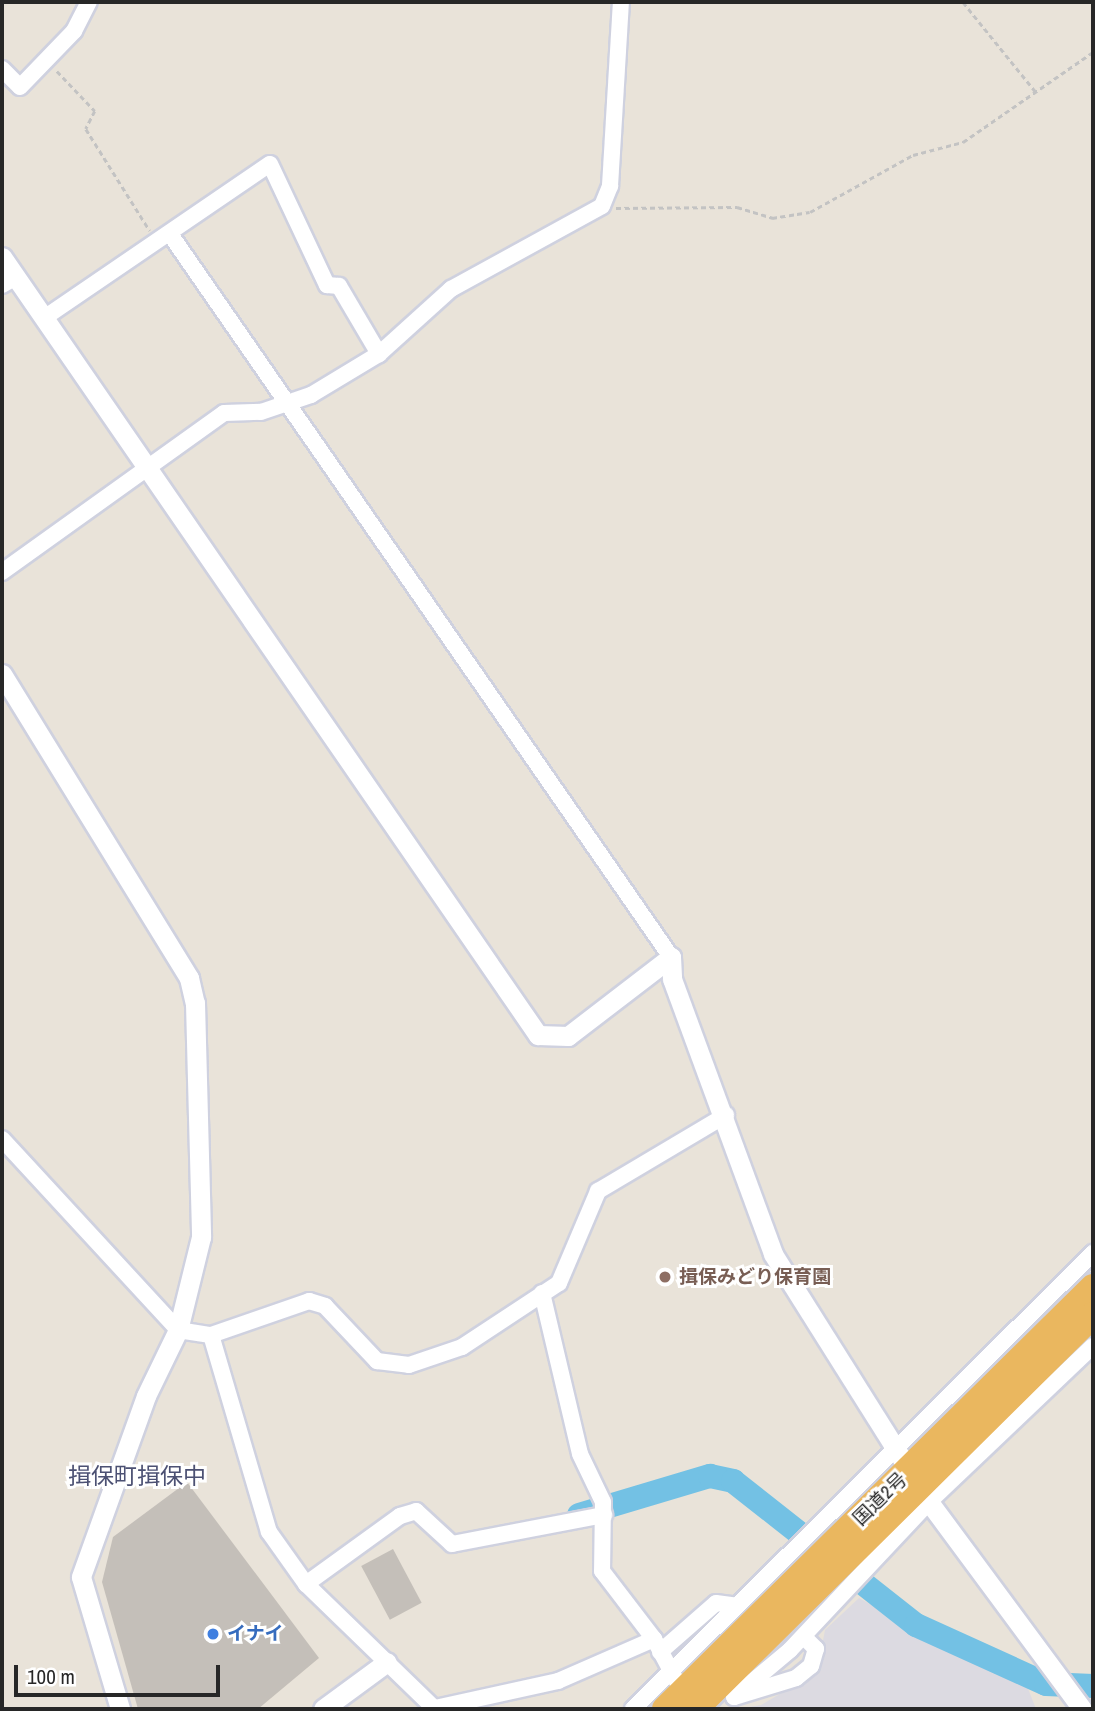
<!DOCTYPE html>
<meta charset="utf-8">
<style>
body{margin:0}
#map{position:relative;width:1095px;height:1711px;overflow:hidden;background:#e9e3d9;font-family:"Archivo Narrow","Noto Sans JP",sans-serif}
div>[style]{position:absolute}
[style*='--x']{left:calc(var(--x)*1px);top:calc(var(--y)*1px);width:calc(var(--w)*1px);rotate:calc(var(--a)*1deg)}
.industrial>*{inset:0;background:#dcdae1}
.river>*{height:24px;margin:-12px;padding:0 12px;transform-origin:12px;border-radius:12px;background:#73c1e4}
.building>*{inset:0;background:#c4bfb9;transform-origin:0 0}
.path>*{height:2.5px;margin-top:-1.25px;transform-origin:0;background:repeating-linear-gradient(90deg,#c3c3c3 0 5px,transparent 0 8.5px)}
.roads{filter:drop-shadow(2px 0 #cfd1df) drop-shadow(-2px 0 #cfd1df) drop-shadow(0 2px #cfd1df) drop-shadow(0 -2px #cfd1df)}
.minor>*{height:16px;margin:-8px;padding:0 8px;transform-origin:8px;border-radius:8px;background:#fff}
.tertiary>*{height:19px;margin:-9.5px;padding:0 9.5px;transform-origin:9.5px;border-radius:9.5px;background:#fff}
.trunk>*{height:26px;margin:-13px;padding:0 13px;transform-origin:13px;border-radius:13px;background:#eab75f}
.dots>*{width:19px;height:19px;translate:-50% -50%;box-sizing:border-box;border:4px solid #fff;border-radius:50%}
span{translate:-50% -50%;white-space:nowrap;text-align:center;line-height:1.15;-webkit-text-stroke:6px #fff;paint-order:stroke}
.education-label{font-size:19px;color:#785e54;font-weight:700}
.left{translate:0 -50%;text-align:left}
.street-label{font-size:19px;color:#272727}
.shop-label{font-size:19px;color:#366cbe;font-weight:700}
.quarter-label{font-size:23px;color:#4c5173}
.frame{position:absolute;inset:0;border:4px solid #272727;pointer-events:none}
.scale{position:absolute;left:14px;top:1665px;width:206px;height:32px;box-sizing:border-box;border:4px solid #272727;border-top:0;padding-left:9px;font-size:21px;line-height:24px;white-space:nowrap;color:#272727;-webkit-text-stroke:5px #fff;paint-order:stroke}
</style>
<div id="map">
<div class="industrial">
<i style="clip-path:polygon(859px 1598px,970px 1661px,1025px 1681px,1036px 1709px,737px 1709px,761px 1705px,817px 1672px,825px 1630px)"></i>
</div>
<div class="river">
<i style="--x:579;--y:1515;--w:137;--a:-16.6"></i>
<i style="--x:710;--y:1476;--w:24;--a:12"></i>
<i style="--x:733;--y:1481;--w:233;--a:38.2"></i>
<i style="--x:916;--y:1625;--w:143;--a:24.4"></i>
<i style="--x:1046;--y:1684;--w:47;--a:2.4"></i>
</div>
<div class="building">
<i style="clip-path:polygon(187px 1482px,319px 1658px,258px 1709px,138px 1709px,102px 1582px,113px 1537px)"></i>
<i style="left:393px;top:1549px;width:61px;height:36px;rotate:62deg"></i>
</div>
<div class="path">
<i style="--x:963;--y:2;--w:116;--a:51"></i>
<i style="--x:57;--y:71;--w:55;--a:46.5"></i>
<i style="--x:95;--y:111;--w:20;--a:117"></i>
<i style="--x:86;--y:129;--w:120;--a:57.9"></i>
<i style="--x:616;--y:208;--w:121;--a:-0.5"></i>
<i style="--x:737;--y:207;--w:37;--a:17"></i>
<i style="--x:772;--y:218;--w:38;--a:-9"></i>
<i style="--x:810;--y:212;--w:118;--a:-29"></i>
<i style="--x:913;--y:155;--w:52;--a:-14.6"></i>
<i style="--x:963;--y:142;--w:158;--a:-34.7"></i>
</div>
<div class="roads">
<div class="minor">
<i style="--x:2;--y:69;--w:25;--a:45"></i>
<i style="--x:20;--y:87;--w:78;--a:-46"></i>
<i style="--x:74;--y:31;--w:33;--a:-63"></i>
<i style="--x:170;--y:234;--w:880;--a:55.28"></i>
<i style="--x:2;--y:285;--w:16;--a:-30"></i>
<i style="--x:44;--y:318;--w:273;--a:-34.3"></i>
<i style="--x:270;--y:164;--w:134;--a:64.8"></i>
<i style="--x:327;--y:285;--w:12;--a:5"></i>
<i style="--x:339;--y:286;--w:79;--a:59.5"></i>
<i style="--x:2;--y:572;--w:273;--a:-35.6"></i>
<i style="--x:224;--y:413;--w:37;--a:-2"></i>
<i style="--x:261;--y:412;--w:53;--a:-18.8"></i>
<i style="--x:311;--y:395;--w:79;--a:-31.1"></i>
<i style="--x:379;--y:354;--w:97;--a:-42.1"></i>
<i style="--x:451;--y:289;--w:172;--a:-28.8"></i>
<i style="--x:602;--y:206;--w:22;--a:-68"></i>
<i style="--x:610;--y:186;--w:184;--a:-86.6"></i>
<i style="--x:2;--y:1139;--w:260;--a:47.3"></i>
<i style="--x:178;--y:1330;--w:33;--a:9"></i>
<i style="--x:211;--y:1335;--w:205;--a:73.6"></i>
<i style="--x:269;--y:1532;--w:64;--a:54.6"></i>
<i style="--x:306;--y:1584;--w:180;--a:44.1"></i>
<i style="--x:542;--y:1293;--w:165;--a:76.7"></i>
<i style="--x:580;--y:1454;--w:53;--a:64.4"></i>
<i style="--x:603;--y:1502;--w:69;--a:90.8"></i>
<i style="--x:602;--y:1571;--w:86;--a:52.6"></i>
<i style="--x:654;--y:1639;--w:47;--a:61.8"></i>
<i style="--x:211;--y:1335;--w:104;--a:-19.1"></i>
<i style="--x:309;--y:1301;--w:17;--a:17"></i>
<i style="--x:325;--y:1306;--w:76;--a:46.6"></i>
<i style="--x:377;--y:1361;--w:32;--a:7"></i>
<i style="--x:409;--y:1365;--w:56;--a:-18.8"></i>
<i style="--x:462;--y:1347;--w:116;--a:-33.4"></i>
<i style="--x:559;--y:1283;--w:100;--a:-67"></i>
<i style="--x:598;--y:1191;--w:149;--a:-30.7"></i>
<i style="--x:306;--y:1584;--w:116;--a:-35.9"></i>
<i style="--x:400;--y:1516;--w:17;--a:-17"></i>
<i style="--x:416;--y:1511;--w:49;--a:42.5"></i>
<i style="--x:452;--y:1544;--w:155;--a:-10.8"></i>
<i style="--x:660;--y:1652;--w:74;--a:-41.2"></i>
<i style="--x:716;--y:1603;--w:17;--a:7"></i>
<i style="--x:734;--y:1697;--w:73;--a:-40"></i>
<i style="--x:790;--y:1650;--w:203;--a:-46.8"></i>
<i style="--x:929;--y:1502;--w:226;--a:-43.6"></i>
<i style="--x:734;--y:1697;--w:65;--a:-17"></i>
<i style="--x:796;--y:1678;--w:19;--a:-39"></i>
<i style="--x:811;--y:1666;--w:18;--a:-74"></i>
<i style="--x:816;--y:1649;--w:16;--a:-135"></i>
<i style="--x:435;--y:1708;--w:126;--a:-12.4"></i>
<i style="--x:558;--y:1681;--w:105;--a:-23.6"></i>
<i style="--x:633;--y:1709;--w:648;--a:-44.75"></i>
</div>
<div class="tertiary">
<i style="--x:2;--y:257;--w:945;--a:55.44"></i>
<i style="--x:538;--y:1035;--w:30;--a:2"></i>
<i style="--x:568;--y:1036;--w:130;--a:-37.5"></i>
<i style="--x:2;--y:674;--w:357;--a:58.4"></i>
<i style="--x:189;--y:978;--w:26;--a:77"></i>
<i style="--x:195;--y:1003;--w:234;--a:88.5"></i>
<i style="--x:201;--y:1237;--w:96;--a:103.9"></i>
<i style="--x:178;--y:1330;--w:73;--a:115.9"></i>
<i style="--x:146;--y:1396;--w:192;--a:109.8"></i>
<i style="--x:81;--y:1577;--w:138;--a:73.5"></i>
<i style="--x:671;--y:957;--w:22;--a:87"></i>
<i style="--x:672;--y:979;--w:293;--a:69.8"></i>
<i style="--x:773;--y:1254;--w:293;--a:57.8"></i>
<i style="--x:929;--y:1502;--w:257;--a:53.5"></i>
<i style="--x:323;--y:1709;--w:79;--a:-36.3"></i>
</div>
<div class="trunk">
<i style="--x:665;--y:1709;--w:601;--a:-44.6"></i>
<i style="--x:695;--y:1709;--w:560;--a:-44.71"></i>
</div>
</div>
<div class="dots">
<i style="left:665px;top:1277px;background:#8d6e63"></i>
<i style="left:213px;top:1634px;background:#3f7fe0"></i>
</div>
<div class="education-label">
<span class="left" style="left:679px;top:1277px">揖保みどり保育園</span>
</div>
<div class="street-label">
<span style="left:880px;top:1499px;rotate:-44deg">国道2号</span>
</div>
<div class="shop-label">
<span class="left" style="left:227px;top:1634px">イナイ</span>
</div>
<div class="quarter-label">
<span style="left:137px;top:1476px">揖保町揖保中</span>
</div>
<div class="frame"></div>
<div class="scale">100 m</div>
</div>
